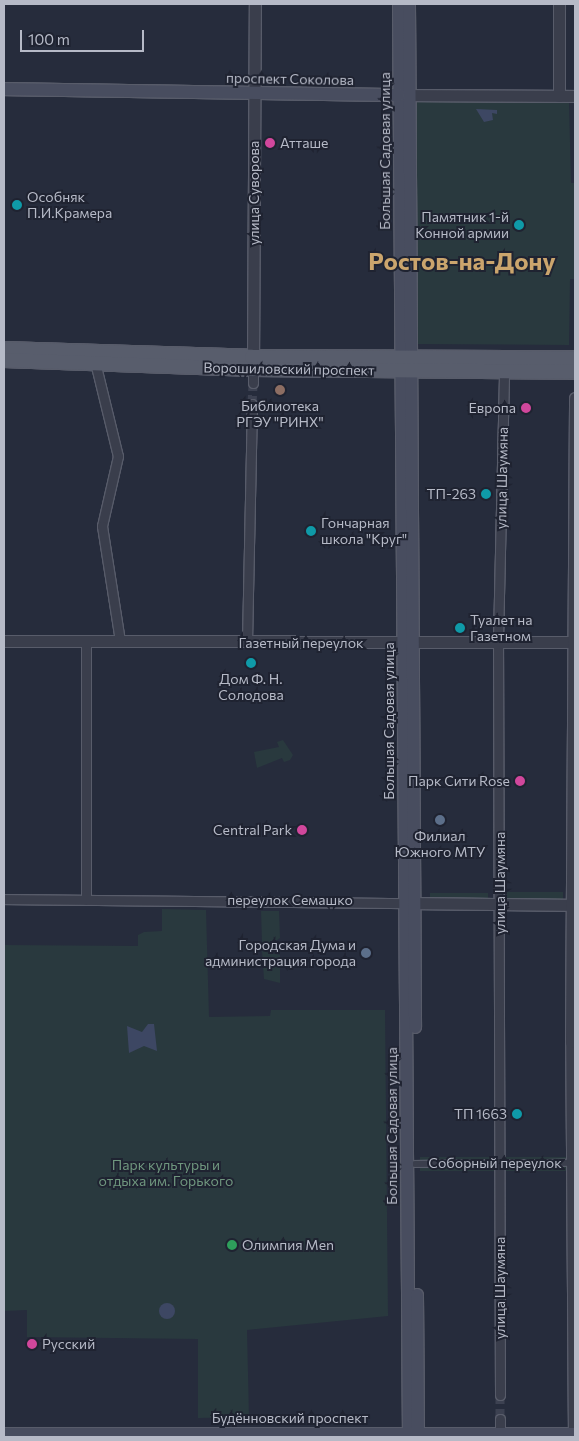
<!DOCTYPE html>
<meta charset="utf-8">
<style>
body{margin:0}
#map{position:relative;width:579px;height:1441px;overflow:hidden;background:#262c3c;font-family:Commissioner,sans-serif}
div>[style]{position:absolute}
[style*='--x']{left:calc(var(--x)*1px);top:calc(var(--y)*1px);width:calc(var(--w)*1px);rotate:calc(var(--a)*1deg)}
.green>*{inset:0;background:#29393e;transform-origin:0 0}
.water>*{inset:0;background:#3d4763}
.round{border-radius:50%}
.minor-tunnel>*{height:9px;margin-top:-4.5px;transform-origin:0;background:repeating-linear-gradient(90deg,#3c4151 0 9px,transparent 0 13.5px)}
.roads{filter:drop-shadow(1px 0 #585c6a) drop-shadow(-1px 0 #585c6a) drop-shadow(0 1px #585c6a) drop-shadow(0 -1px #585c6a)}
.pedestrian>*{height:6px;margin:-3px;padding:0 3px;transform-origin:3px;border-radius:3px;background:#3a3e4c}
.minor>*{height:9px;margin:-4.5px;padding:0 4.5px;transform-origin:4.5px;border-radius:4.5px;background:#3a3e4c}
.tertiary>*{height:11px;margin:-5.5px;padding:0 5.5px;transform-origin:5.5px;border-radius:5.5px;background:#3a3e4c}
.secondary>*{height:12px;margin:-6px;padding:0 6px;transform-origin:6px;border-radius:6px;background:#484d5f}
.primary>*{height:14px;margin:-7px;padding:0 7px;transform-origin:7px;border-radius:7px;background:#585d6c}
.dots>*{width:14px;height:14px;translate:-50% -50%;box-sizing:border-box;border:2px solid #1f2331;border-radius:50%}
span{translate:-50% -50%;white-space:nowrap;text-align:center;line-height:1.15;-webkit-text-stroke:4px #1f2331;paint-order:stroke}
.street-label{font-size:14px;color:#b6bac7}
.poi-label{font-size:14px;color:#b6bac7}
.left{translate:0 -50%;text-align:left}
.right{translate:-100% -50%;text-align:right}
.park-label{font-size:14px;color:#6f967e}
.town-label{font-size:24px;color:#cba56d;font-weight:700}
.frame{position:absolute;inset:0;border:5px solid #b6bac7;pointer-events:none}
.scale{position:absolute;left:20px;top:30px;width:124px;height:22px;box-sizing:border-box;border:2px solid #b6bac7;border-top:0;padding-left:6px;font-size:15px;line-height:18px;white-space:nowrap;color:#b6bac7;-webkit-text-stroke:4px #1f2331;paint-order:stroke}
</style>
<div id="map">
<div class="green">
<i style="clip-path:polygon(417px 101px,569px 103px,571px 183px,575px 183px,575px 279px,570px 279px,569px 345px,417px 344px)"></i>
<i style="clip-path:polygon(283px 740px,293px 755px,290px 760px,284px 762px,282px 758px,257px 768px,254px 752px,279px 747px,277px 742px)"></i>
<i style="left:507px;top:892px;width:56px;height:8px"></i>
<i style="left:430px;top:893px;width:58px;height:8px"></i>
<i style="clip-path:polygon(162px 909px,206px 910px,209px 1017px,270px 1016px,271px 1010px,385px 1010px,388px 1316px,247px 1330px,249px 1417px,198px 1418px,198px 1339px,27px 1337px,27px 1310px,4px 1311px,4px 945px,138px 946px,138px 935px,144px 932px,162px 931px)"></i>
<i style="clip-path:polygon(261px 911px,279px 911px,280px 938px,272px 944px,262px 943px)"></i>
<i style="clip-path:polygon(262px 951px,280px 955px,280px 983px,264px 979px)"></i>
<i style="left:494px;top:1157px;width:14px;height:74px;rotate:90deg"></i>
<i style="left:504px;top:1157px;width:63px;height:14px"></i>
</div>
<div class="water">
<i style="clip-path:polygon(476px 109px,497px 110px,497px 114px,492px 113px,493px 120px,484px 122px)"></i>
<i style="clip-path:polygon(148px 1024px,154px 1024px,157px 1051px,144px 1046px,129px 1053px,127px 1026px,142px 1032px)"></i>
<i class="round" style="left:159px;top:1303px;width:16px;height:16px"></i>
</div>
<div class="minor-tunnel">
<i style="--x:252;--y:404;--w:21;--a:-87"></i>
<i style="--x:500;--y:1395;--w:24;--a:90"></i>
</div>
<div class="roads">
<div class="pedestrian">
<i style="--x:415;--y:1164;--w:159;--a:-0.4"></i>
</div>
<div class="minor">
<i style="--x:95;--y:362;--w:97;--a:76.3"></i>
<i style="--x:118;--y:456;--w:72;--a:102.9"></i>
<i style="--x:102;--y:526;--w:116;--a:81.1"></i>
<i style="--x:253;--y:383;--w:14;--a:-90"></i>
<i style="--x:86;--y:641;--w:259;--a:90"></i>
<i style="--x:247;--y:642;--w:238;--a:-88.8"></i>
<i style="--x:4;--y:899;--w:405;--a:0.6"></i>
<i style="--x:500;--y:1395;--w:755;--a:-90.15"></i>
<i style="--x:498;--y:640;--w:269;--a:-88.7"></i>
<i style="--x:500;--y:1419;--w:15;--a:90"></i>
</div>
<div class="tertiary">
<i style="--x:559;--y:4;--w:92;--a:90"></i>
<i style="--x:402;--y:95;--w:173;--a:0.3"></i>
<i style="--x:253;--y:364;--w:360;--a:-89.7"></i>
<i style="--x:4;--y:641;--w:571;--a:0.1"></i>
<i style="--x:414;--y:903;--w:161;--a:0.7"></i>
<i style="--x:574;--y:1437;--w:395;--a:-90.4"></i>
<i style="--x:571;--y:1042;--w:644;--a:-89.64"></i>
</div>
<div class="secondary">
<i style="--x:399;--y:4;--w:1433;--a:89.6"></i>
<i style="--x:409;--y:4;--w:1023;--a:89.66"></i>
<i style="--x:4;--y:89;--w:395;--a:0.9"></i>
<i style="--x:417;--y:1295;--w:142;--a:89.6"></i>
<i style="--x:4;--y:1434;--w:571;--a:0"></i>
</div>
<div class="primary">
<i style="--x:4;--y:349;--w:248;--a:1.8"></i>
<i style="--x:252;--y:357;--w:323;--a:0.2"></i>
<i style="--x:4;--y:360;--w:249;--a:2.1"></i>
<i style="--x:253;--y:369;--w:322;--a:0.5"></i>
</div>
</div>
<div class="dots">
<i style="left:270px;top:143px;background:#d1479c"></i>
<i style="left:17px;top:205px;background:#0f9aa8"></i>
<i style="left:519px;top:225px;background:#0f9aa8"></i>
<i style="left:280px;top:390px;background:#8d6e63"></i>
<i style="left:526px;top:408px;background:#d1479c"></i>
<i style="left:486px;top:494px;background:#0f9aa8"></i>
<i style="left:311px;top:531px;background:#0f9aa8"></i>
<i style="left:460px;top:628px;background:#0f9aa8"></i>
<i style="left:251px;top:663px;background:#0f9aa8"></i>
<i style="left:520px;top:781px;background:#d1479c"></i>
<i style="left:440px;top:820px;background:#5c6f8a"></i>
<i style="left:302px;top:830px;background:#d1479c"></i>
<i style="left:366px;top:953px;background:#5c6f8a"></i>
<i style="left:517px;top:1114px;background:#0f9aa8"></i>
<i style="left:232px;top:1245px;background:#2e9e5b"></i>
<i style="left:32px;top:1344px;background:#d1479c"></i>
</div>
<div class="street-label">
<span style="left:290px;top:79px;rotate:1deg">проспект Соколова</span>
<span style="left:385px;top:151px;rotate:-90deg">Большая Садовая улица</span>
<span style="left:254px;top:193px;rotate:-90deg">улица Суворова</span>
<span style="left:289px;top:369px;rotate:1deg">Ворошиловский проспект</span>
<span style="left:502px;top:478px;rotate:-89deg">улица Шаумяна</span>
<span style="left:301px;top:643px">Газетный переулок</span>
<span style="left:389px;top:721px;rotate:-90deg">Большая Садовая улица</span>
<span style="left:500px;top:883px;rotate:-90deg">улица Шаумяна</span>
<span style="left:290px;top:900px">переулок Семашко</span>
<span style="left:392px;top:1126px;rotate:-90deg">Большая Садовая улица</span>
<span style="left:495px;top:1163px">Соборный переулок</span>
<span style="left:500px;top:1288px;rotate:-90deg">улица Шаумяна</span>
<span style="left:290px;top:1418px">Будённовский проспект</span>
</div>
<div class="poi-label">
<span class="left" style="left:280px;top:143px">Атташе</span>
<span class="left" style="left:27px;top:205px">Особняк<br>П.И.Крамера</span>
<span class="right" style="left:509px;top:225px">Памятник 1-й<br>Конной армии</span>
<span style="left:280px;top:414px">Библиотека<br>РГЭУ "РИНХ"</span>
<span class="right" style="left:516px;top:408px">Европа</span>
<span class="right" style="left:476px;top:494px">ТП-263</span>
<span class="left" style="left:321px;top:531px">Гончарная<br>школа "Круг"</span>
<span class="left" style="left:470px;top:628px">Туалет на<br>Газетном</span>
<span style="left:251px;top:687px">Дом Ф. Н.<br>Солодова</span>
<span class="right" style="left:510px;top:781px">Парк Сити Rose</span>
<span class="right" style="left:292px;top:830px">Central Park</span>
<span style="left:440px;top:844px">Филиал<br>Южного МТУ</span>
<span class="right" style="left:356px;top:953px">Городская Дума и<br>администрация города</span>
<span class="right" style="left:507px;top:1114px">ТП 1663</span>
<span class="left" style="left:242px;top:1245px">Олимпия Men</span>
<span class="left" style="left:42px;top:1344px">Русский</span>
</div>
<div class="park-label">
<span style="left:166px;top:1173px">Парк культуры и<br>отдыха им. Горького</span>
</div>
<div class="town-label">
<span style="left:462px;top:261px">Ростов-на-Дону</span>
</div>
<div class="frame"></div>
<div class="scale">100 m</div>
</div>
